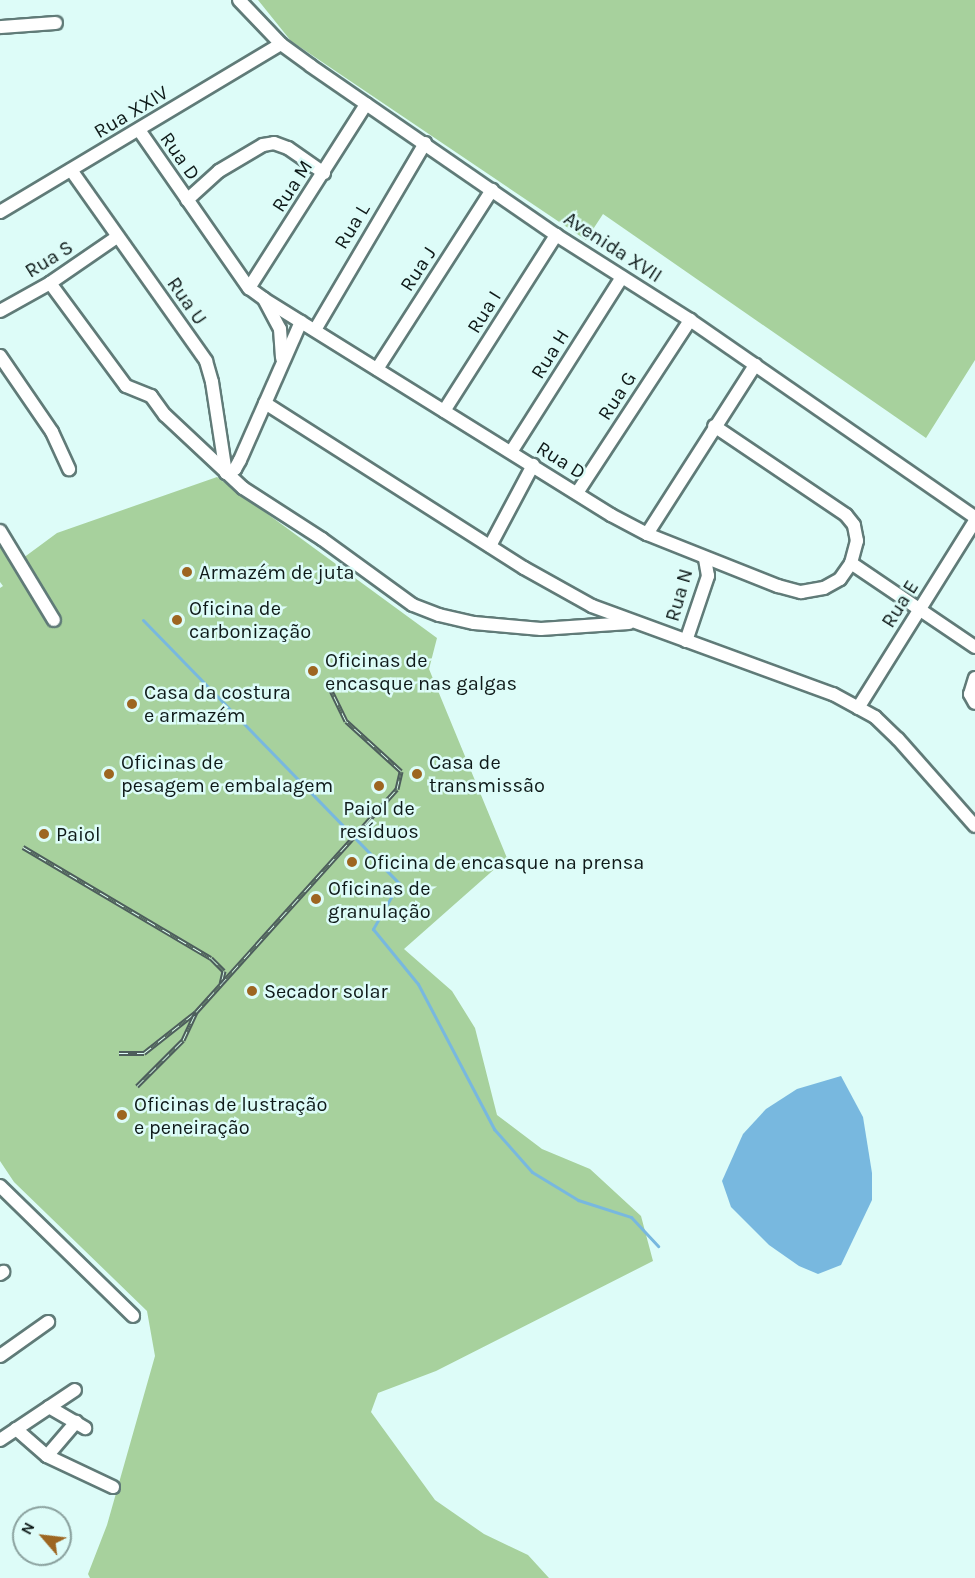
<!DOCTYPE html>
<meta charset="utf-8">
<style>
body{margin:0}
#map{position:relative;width:975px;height:1578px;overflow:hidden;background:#ddfcf8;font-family:Karla,sans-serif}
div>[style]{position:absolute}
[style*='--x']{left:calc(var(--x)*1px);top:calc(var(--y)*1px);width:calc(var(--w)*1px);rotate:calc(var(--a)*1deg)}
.forest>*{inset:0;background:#a7d19d}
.water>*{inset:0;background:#78b8df}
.stream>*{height:3px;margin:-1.5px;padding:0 1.5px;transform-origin:1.5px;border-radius:1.5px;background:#78b8df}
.roads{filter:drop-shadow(2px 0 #607b78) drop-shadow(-2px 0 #607b78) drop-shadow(0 2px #607b78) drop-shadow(0 -2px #607b78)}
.minor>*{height:12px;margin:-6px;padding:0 6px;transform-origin:6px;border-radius:6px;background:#fff}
.rail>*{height:5px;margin-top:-2.5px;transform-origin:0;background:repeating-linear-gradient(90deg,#ddfcf8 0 9px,#4d5e5c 0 18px);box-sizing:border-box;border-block:2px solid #4d5e5c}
.dots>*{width:16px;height:16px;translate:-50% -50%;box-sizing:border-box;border:3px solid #ddfcf8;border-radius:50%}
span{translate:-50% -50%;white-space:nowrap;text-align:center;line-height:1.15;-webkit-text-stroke:5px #ddfcf8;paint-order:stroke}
.street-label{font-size:20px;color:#0e1918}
.poi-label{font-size:20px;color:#0e1918}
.left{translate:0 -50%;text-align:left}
.north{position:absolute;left:12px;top:1506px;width:60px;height:60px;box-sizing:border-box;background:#ddfcf8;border:2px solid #8aa19e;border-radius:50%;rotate:298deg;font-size:16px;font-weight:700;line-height:24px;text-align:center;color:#0e1918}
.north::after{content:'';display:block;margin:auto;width:21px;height:27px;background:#9d6621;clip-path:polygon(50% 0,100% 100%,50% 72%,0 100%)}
</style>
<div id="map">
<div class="forest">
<i style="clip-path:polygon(258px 0,975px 0,975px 360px,926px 438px,603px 214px,586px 240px,291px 41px)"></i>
<i style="clip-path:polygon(217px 477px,437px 638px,429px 669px,507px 858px,404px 949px,452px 991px,475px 1028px,497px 1115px,542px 1149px,590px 1169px,641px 1216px,653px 1261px,436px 1371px,378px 1393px,371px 1412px,435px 1500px,484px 1534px,528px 1555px,549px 1578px,90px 1578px,88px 1574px,107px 1525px,155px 1356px,147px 1311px,14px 1182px,0 1161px,0 588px,3px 586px,0 582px,0 542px,15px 564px,57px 533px)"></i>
</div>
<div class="water">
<i style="clip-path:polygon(841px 1076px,863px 1117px,872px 1173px,872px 1200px,841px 1265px,818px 1274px,799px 1266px,769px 1245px,731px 1207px,722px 1181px,743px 1134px,766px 1109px,797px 1089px)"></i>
</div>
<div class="stream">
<i style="--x:143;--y:620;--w:367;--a:45.8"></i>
<i style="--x:399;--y:883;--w:53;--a:119.5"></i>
<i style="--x:373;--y:929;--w:71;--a:50.7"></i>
<i style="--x:418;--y:984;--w:164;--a:62.3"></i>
<i style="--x:494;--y:1129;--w:57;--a:48.5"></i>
<i style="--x:532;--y:1172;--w:54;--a:31.3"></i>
<i style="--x:578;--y:1200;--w:56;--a:17.8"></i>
<i style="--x:631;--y:1217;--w:40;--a:47"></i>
</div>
<div class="roads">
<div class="minor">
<i style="--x:239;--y:0;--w:61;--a:46.3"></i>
<i style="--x:281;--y:44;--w:37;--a:36"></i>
<i style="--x:311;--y:66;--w:298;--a:34.6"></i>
<i style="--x:556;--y:235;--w:159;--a:32.4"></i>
<i style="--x:690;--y:320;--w:346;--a:34.7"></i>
<i style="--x:0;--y:27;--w:56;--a:-4.1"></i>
<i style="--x:139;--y:130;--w:193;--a:55.2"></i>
<i style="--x:249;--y:288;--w:19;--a:36"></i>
<i style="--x:264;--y:299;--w:409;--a:31.9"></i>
<i style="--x:611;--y:515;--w:41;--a:27.8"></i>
<i style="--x:647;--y:534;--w:141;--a:21.7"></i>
<i style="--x:778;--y:586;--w:24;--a:15"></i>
<i style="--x:801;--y:592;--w:23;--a:-10"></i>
<i style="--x:824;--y:588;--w:18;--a:-29"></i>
<i style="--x:840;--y:579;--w:19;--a:-55"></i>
<i style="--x:851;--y:563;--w:23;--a:-75"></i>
<i style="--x:857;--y:541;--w:16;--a:-101"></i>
<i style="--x:854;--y:525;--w:13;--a:-129"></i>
<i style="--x:846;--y:515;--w:159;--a:-146"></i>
<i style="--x:71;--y:170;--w:234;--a:54.7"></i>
<i style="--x:206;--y:361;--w:22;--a:74"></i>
<i style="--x:212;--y:382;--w:92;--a:81.3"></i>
<i style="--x:187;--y:200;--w:43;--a:-42.2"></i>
<i style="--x:219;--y:171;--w:51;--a:-30.6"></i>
<i style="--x:263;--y:145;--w:11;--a:-10"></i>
<i style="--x:274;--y:143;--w:15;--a:20"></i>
<i style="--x:288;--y:148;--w:44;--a:34.8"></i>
<i style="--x:0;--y:212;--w:327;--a:-30.9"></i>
<i style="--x:50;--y:283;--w:128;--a:53.6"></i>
<i style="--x:126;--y:386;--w:27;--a:22"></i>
<i style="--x:151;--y:396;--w:24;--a:54"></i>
<i style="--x:165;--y:415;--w:107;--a:43.1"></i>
<i style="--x:243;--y:488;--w:94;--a:32.8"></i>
<i style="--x:322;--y:539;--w:112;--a:36"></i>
<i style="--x:413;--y:605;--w:28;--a:21"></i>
<i style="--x:439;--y:615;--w:36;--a:13"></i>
<i style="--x:474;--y:623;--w:67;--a:5.1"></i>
<i style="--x:541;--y:629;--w:88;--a:-3.9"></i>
<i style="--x:249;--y:288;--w:218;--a:-57.5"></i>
<i style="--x:264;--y:299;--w:34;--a:62"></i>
<i style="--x:280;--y:329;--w:29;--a:86"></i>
<i style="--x:0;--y:311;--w:57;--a:-29.2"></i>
<i style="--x:50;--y:283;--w:81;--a:-34.5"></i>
<i style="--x:315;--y:330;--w:217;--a:-59.5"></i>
<i style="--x:0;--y:356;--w:92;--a:55.6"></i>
<i style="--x:52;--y:432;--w:41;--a:65.3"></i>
<i style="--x:377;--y:369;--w:213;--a:-57.3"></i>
<i style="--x:265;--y:403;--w:307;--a:32.5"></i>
<i style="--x:524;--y:568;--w:78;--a:29.2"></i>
<i style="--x:592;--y:606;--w:257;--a:20.1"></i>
<i style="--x:833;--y:694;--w:48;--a:28.7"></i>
<i style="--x:875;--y:717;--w:32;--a:44"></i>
<i style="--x:898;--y:739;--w:116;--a:48.5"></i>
<i style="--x:444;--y:411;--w:209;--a:-57.5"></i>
<i style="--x:511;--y:452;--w:207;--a:-57.6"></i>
<i style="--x:226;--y:473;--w:10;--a:-24"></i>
<i style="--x:235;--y:469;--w:10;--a:-61"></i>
<i style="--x:240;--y:460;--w:151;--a:-66.2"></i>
<i style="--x:577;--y:493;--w:207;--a:-56.8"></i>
<i style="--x:0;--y:531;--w:104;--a:58.8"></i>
<i style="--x:647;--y:534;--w:201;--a:-57.4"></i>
<i style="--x:490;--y:546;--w:92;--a:-62"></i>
<i style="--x:851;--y:563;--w:150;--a:34.1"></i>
<i style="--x:686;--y:641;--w:69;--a:-71.3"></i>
<i style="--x:708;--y:576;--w:17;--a:-100"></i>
<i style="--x:975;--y:678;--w:17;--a:107"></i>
<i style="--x:970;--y:694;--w:10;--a:61"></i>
<i style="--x:858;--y:708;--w:221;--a:-58"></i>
<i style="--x:0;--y:1186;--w:186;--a:44.3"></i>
<i style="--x:0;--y:1274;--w:4;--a:-34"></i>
<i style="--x:0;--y:1356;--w:59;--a:-35.3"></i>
<i style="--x:49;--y:1407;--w:42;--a:30.3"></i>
<i style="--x:16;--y:1429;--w:41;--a:41.1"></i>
<i style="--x:47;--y:1456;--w:73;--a:25.2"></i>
<i style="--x:0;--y:1440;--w:90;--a:-33.7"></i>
<i style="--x:47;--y:1456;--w:45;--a:-49.5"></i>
</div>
</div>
<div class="rail">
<i style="--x:23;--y:847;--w:218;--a:30.6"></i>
<i style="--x:211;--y:958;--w:18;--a:45"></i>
<i style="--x:224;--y:971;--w:13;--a:103"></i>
<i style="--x:119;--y:1053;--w:25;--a:0"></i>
<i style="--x:144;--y:1053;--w:66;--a:-38.3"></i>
<i style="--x:196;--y:1012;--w:300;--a:-48"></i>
<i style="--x:397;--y:789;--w:18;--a:-77"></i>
<i style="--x:401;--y:771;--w:74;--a:-137.7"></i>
<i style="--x:346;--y:721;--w:37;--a:-116"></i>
<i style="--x:137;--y:1086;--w:65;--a:-45"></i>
<i style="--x:183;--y:1040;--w:31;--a:-65"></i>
</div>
<div class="dots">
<i style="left:187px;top:572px;background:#9d6621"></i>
<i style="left:177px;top:620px;background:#9d6621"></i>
<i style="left:313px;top:671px;background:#9d6621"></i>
<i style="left:132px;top:704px;background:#9d6621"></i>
<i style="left:109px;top:774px;background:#9d6621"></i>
<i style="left:417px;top:774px;background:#9d6621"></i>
<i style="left:379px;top:786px;background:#9d6621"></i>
<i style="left:44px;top:834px;background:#9d6621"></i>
<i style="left:352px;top:862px;background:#9d6621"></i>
<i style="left:316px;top:899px;background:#9d6621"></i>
<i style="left:252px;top:991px;background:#9d6621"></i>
<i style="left:122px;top:1115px;background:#9d6621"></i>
</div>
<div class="street-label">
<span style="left:131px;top:112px;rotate:-31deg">Rua XXIV</span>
<span style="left:180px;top:156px;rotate:55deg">Rua D</span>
<span style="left:292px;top:186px;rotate:-57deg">Rua M</span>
<span style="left:352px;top:226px;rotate:-59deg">Rua L</span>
<span style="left:613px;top:247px;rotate:33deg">Avenida XVII</span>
<span style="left:49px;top:259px;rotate:-32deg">Rua S</span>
<span style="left:418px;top:269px;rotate:-57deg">Rua J</span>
<span style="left:187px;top:301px;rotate:55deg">Rua U</span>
<span style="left:484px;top:312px;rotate:-58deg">Rua I</span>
<span style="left:550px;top:354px;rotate:-58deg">Rua H</span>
<span style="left:617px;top:396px;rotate:-57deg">Rua G</span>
<span style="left:561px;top:460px;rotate:32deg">Rua D</span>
<span style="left:679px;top:595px;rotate:-74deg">Rua N</span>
<span style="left:900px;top:604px;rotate:-58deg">Rua E</span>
</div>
<div class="poi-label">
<span class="left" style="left:199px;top:572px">Armazém de juta</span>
<span class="left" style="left:189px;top:620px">Oficina de<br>carbonização</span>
<span class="left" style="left:325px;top:672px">Oficinas de<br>encasque nas galgas</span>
<span class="left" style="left:144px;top:704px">Casa da costura<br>e armazém</span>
<span class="left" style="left:121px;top:774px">Oficinas de<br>pesagem e embalagem</span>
<span class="left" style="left:429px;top:774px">Casa de<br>transmissão</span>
<span style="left:379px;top:820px">Paiol de<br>resíduos</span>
<span class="left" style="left:56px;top:834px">Paiol</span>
<span class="left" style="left:364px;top:862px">Oficina de encasque na prensa</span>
<span class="left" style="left:328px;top:900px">Oficinas de<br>granulação</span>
<span class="left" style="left:264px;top:991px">Secador solar</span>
<span class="left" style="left:134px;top:1116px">Oficinas de lustração<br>e peneiração</span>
</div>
<div class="north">N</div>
</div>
